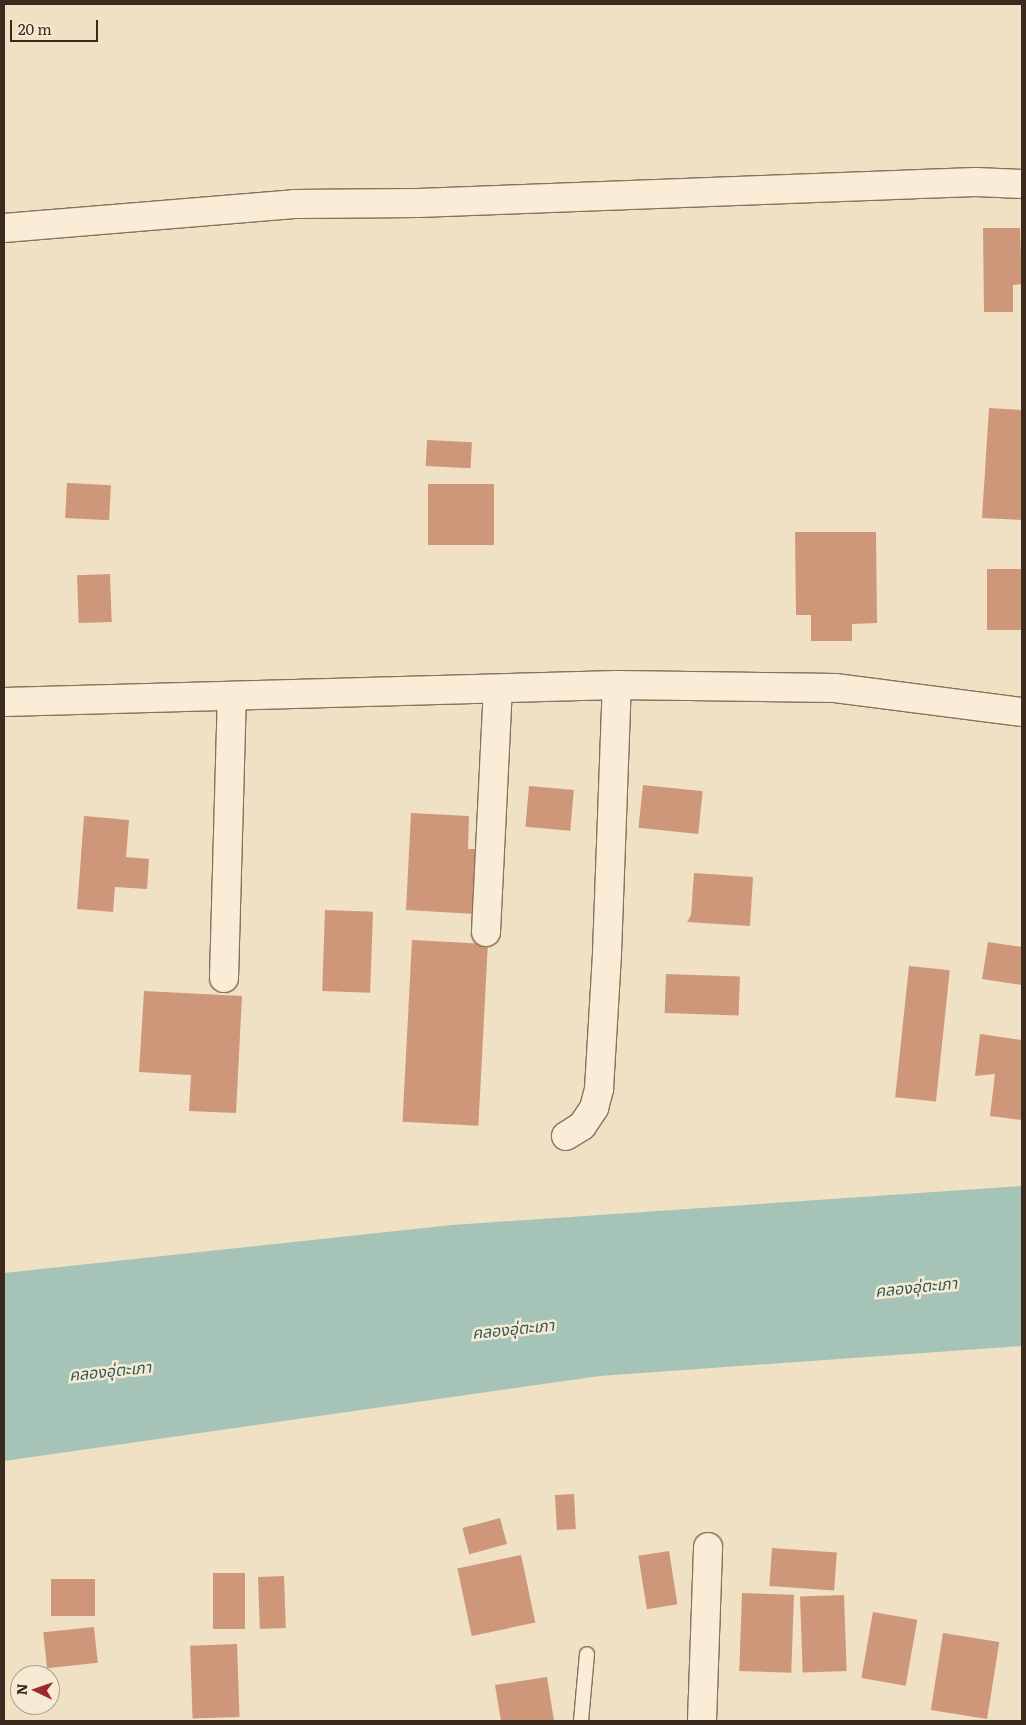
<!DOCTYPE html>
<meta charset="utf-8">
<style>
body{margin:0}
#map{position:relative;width:1026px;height:1725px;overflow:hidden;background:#f0e0c4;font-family:Literata,"Noto Sans Thai",serif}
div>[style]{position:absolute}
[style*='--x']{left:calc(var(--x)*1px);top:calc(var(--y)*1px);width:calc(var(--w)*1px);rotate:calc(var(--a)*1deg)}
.water>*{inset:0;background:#a6c3b8}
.building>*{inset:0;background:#cf9779;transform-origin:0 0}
.roads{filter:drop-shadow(1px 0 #8b715a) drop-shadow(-1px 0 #8b715a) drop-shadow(0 1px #8b715a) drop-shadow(0 -1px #8b715a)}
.service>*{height:14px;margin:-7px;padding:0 7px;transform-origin:7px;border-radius:7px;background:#faedd8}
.minor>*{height:28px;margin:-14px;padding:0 14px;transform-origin:14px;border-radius:14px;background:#faedd8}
.tertiary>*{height:28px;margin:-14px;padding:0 14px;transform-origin:14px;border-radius:14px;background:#faedd8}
span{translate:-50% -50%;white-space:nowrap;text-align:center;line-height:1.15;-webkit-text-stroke:5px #f7ead4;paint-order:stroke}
.water-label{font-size:16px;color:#2d5b55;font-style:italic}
.frame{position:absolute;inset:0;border:5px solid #3b2a1e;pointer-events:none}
.north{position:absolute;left:10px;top:1665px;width:50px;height:50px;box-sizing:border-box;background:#f7ead4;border:1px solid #ac9d8b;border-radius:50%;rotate:273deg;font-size:14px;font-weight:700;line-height:20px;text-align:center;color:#3b2a1e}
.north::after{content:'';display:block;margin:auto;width:18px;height:22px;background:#9c2831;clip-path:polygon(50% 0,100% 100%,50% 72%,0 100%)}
.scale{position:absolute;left:10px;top:20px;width:88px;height:22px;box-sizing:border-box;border:2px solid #3b2a1e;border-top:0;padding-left:6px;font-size:15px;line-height:18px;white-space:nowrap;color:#3b2a1e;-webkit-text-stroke:4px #f7ead4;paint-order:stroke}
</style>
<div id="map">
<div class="water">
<i style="clip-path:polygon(1022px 1186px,1022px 1346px,600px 1376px,4px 1461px,4px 1273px,452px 1225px)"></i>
</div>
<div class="building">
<i style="clip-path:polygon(983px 228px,1020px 228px,1022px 284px,1013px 285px,1013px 312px,984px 312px)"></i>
<i style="clip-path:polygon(989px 408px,1022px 410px,1022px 520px,982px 518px)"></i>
<i style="left:427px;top:440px;width:45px;height:26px;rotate:3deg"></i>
<i style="left:67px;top:483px;width:44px;height:35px;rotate:3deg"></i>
<i style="left:428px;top:484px;width:66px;height:61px"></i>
<i style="clip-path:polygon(795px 532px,876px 532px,877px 623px,852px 624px,852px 641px,811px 641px,811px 615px,796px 615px)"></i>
<i style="left:1022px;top:569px;width:61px;height:35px;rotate:90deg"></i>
<i style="left:110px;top:574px;width:48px;height:33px;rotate:88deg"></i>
<i style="left:643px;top:785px;width:60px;height:43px;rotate:6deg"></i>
<i style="left:529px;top:786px;width:45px;height:41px;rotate:5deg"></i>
<i style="clip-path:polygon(411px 813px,469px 816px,468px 849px,479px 849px,476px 914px,406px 910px)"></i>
<i style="clip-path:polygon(84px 816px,129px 820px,126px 857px,149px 859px,147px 889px,115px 887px,113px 912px,77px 909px)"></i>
<i style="clip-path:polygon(694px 873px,753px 877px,750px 926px,687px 922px,691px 915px)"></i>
<i style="left:325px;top:910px;width:48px;height:81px;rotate:2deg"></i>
<i style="left:412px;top:940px;width:76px;height:182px;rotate:3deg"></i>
<i style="clip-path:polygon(988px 942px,1022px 947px,1022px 985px,982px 979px)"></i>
<i style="left:909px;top:966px;width:41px;height:132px;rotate:6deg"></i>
<i style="left:666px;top:974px;width:74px;height:39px;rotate:2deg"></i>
<i style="clip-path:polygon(144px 991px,242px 996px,236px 1113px,189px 1111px,191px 1075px,139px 1072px)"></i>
<i style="clip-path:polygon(980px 1034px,1022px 1040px,1022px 1120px,990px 1116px,995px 1074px,975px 1076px)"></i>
<i style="left:574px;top:1494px;width:35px;height:19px;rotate:87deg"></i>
<i style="left:500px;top:1518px;width:27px;height:39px;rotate:75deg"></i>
<i style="left:772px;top:1548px;width:65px;height:38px;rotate:4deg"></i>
<i style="left:669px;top:1551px;width:54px;height:31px;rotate:81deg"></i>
<i style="left:521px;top:1555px;width:69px;height:65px;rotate:78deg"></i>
<i style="left:213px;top:1573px;width:32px;height:56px"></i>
<i style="left:284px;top:1576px;width:52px;height:26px;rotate:88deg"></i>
<i style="left:51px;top:1579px;width:44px;height:37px"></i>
<i style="left:742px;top:1593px;width:52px;height:78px;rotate:2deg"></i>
<i style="left:844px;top:1595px;width:76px;height:44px;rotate:88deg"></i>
<i style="left:873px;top:1612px;width:45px;height:67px;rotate:10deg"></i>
<i style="left:94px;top:1627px;width:36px;height:51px;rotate:84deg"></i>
<i style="left:943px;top:1633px;width:57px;height:78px;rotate:9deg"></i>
<i style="left:237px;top:1644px;width:73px;height:47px;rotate:88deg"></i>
<i style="clip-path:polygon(547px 1677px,554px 1721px,501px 1721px,495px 1685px)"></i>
</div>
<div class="roads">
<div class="service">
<i style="--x:581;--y:1721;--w:67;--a:-84.9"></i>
</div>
<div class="minor">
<i style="--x:4;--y:228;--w:291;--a:-4.7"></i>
<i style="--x:294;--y:204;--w:124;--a:-0.5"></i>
<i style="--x:418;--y:203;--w:558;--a:-2.16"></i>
<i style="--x:976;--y:182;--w:46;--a:2.5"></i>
<i style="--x:486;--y:932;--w:243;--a:-87.2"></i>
<i style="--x:224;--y:978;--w:281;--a:-88.4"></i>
<i style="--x:566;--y:1136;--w:19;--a:-32"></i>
<i style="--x:582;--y:1126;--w:22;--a:-56"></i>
<i style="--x:594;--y:1108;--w:20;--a:-75"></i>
<i style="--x:599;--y:1089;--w:136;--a:-86.6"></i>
<i style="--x:607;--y:953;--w:268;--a:-87.9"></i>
<i style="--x:702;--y:1721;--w:174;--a:-88"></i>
</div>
<div class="tertiary">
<i style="--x:4;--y:702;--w:613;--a:-1.59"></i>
<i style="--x:617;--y:685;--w:218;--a:0.8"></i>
<i style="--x:835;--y:688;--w:189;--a:7.3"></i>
</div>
</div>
<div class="water-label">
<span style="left:916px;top:1286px;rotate:-6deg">คลองอุ่ตะเภา</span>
<span style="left:513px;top:1328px;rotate:-6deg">คลองอุ่ตะเภา</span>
<span style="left:110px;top:1370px;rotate:-6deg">คลองอุ่ตะเภา</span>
</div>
<div class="frame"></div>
<div class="north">N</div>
<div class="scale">20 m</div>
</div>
